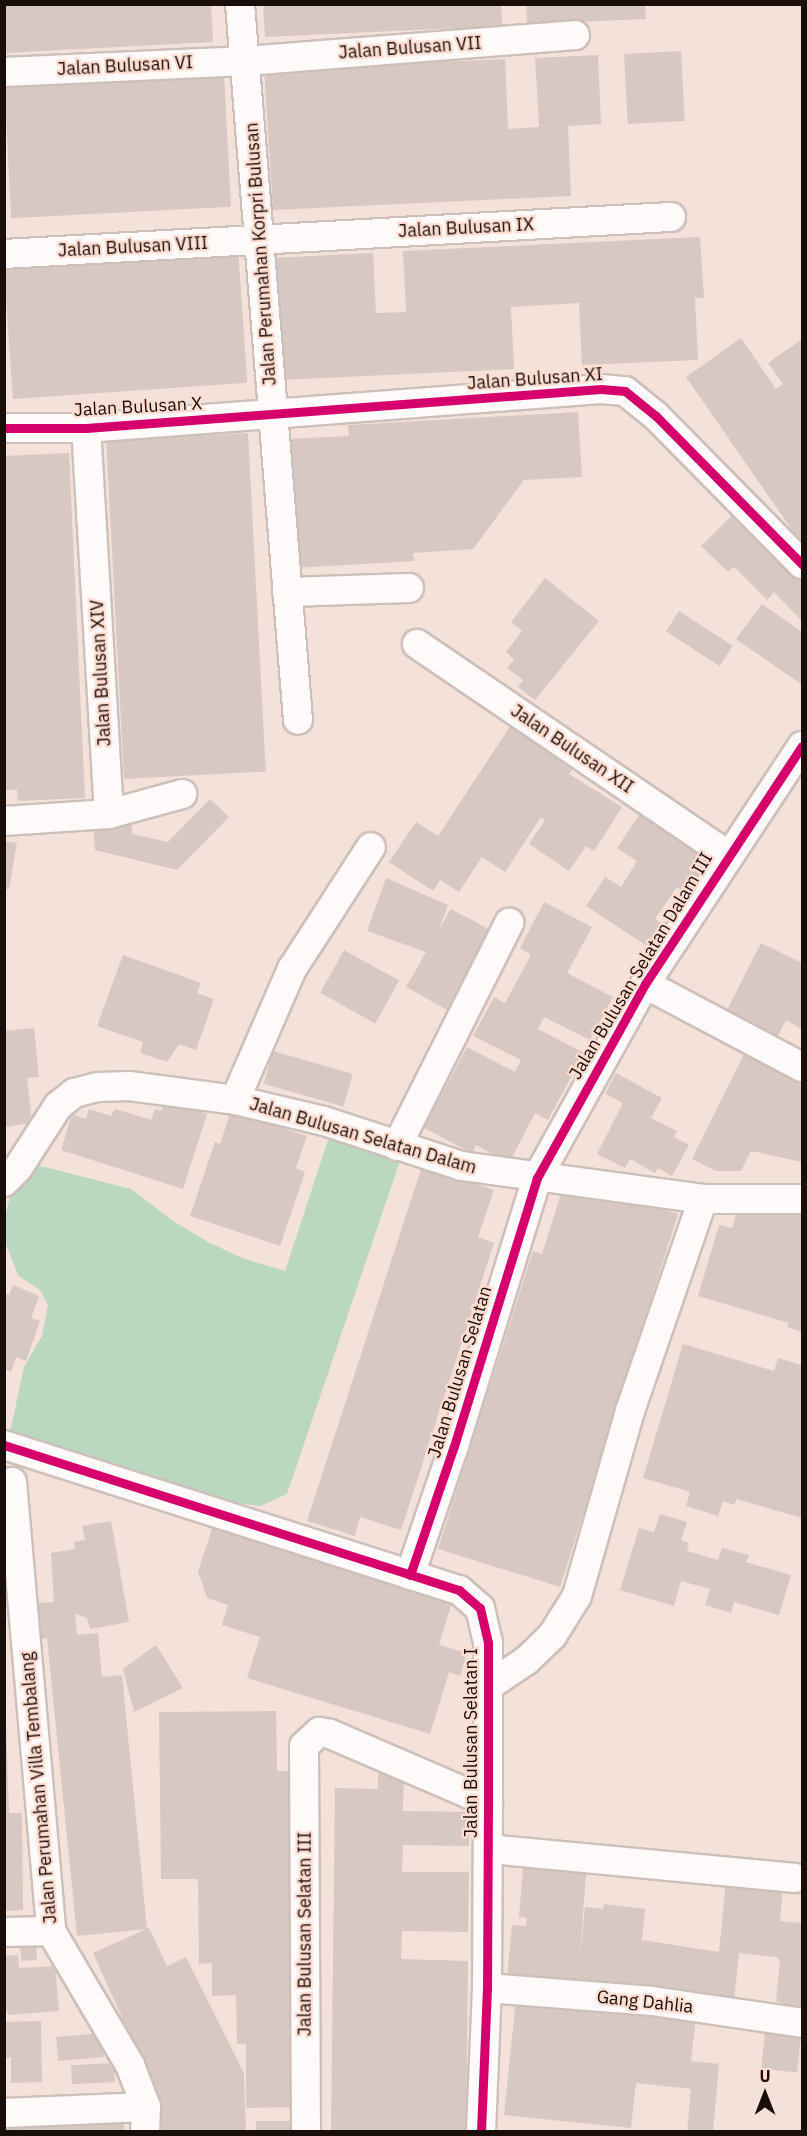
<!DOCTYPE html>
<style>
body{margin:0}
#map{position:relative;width:807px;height:2136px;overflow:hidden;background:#f4e1da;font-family:"IBM Plex Sans",sans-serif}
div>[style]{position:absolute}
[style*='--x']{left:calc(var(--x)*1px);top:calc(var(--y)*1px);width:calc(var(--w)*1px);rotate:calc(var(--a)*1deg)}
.green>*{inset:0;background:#bad8c0}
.building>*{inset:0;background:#d7c8c3;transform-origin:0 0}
.roads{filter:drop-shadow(2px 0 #cdbfba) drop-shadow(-2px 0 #cdbfba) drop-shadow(0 2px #cdbfba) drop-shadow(0 -2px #cdbfba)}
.street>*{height:28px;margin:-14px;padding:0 14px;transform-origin:14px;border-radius:14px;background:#fdfaf9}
.cycleway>*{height:9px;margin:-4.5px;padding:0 4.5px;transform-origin:4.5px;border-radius:4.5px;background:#d6006c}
span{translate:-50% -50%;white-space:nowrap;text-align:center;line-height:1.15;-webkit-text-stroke:4.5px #ffdcd0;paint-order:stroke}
.street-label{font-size:18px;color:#190e0a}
.frame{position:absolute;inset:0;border:6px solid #190e0a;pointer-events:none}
.north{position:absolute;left:735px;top:2064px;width:60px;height:60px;-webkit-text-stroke:4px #ffdcd0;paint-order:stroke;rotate:0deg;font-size:16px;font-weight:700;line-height:24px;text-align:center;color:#190e0a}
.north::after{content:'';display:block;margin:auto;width:21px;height:27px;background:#190e0a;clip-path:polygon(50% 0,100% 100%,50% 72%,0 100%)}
</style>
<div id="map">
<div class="green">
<i style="clip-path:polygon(328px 1140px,401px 1158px,287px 1494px,261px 1506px,221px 1501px,69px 1455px,10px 1432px,24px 1367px,42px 1336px,48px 1305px,41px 1291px,18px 1275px,5px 1242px,5px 1217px,11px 1193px,37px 1165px,131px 1189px,173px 1221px,208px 1242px,242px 1258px,285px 1271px)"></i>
</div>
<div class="building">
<i style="clip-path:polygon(4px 4px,211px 4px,213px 42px,4px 53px)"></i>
<i style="clip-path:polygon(263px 4px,501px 4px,502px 26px,265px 37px)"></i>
<i style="clip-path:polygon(526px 4px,645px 4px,646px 19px,527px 24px)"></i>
<i style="left:681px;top:51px;width:70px;height:57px;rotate:87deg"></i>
<i style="clip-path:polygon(598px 55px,601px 124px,568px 126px,571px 196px,273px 210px,264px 70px,505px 59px,508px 129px,539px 127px,535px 58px)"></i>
<i style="left:224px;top:74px;width:133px;height:220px;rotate:87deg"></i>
<i style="clip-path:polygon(700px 237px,704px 298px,695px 298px,698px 360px,582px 365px,579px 303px,511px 307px,514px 369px,279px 380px,273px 258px,373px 253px,376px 313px,406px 312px,403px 251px)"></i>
<i style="left:238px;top:249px;width:134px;height:235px;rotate:86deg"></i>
<i style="clip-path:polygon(741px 338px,776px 389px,783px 384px,768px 363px,802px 339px,802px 537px,799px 540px,686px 377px)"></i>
<i style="clip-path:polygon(578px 412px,582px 477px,524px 480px,473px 549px,413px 553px,414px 561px,294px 568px,287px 439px,349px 436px,348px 425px)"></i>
<i style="left:248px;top:433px;width:339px;height:142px;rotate:87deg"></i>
<i style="clip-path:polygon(69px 453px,85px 798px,18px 801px,17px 790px,4px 790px,4px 456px)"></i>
<i style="clip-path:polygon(741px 506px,802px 568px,802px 621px,774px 592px,767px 600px,734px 567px,728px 572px,701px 546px)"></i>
<i style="clip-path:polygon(545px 578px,599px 621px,535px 700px,518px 687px,523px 680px,507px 668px,514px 659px,506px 652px,522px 631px,511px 622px)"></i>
<i style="clip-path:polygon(762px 604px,802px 632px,801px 684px,736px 639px)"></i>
<i style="left:679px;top:611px;width:64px;height:24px;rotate:33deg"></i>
<i style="clip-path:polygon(511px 725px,575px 766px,569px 774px,622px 807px,594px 851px,586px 846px,569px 871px,529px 844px,545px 820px,541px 817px,505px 872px,482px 857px,459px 892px,440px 880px,433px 891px,389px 862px,416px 822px,438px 836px)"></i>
<i style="clip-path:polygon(210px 799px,229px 817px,177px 870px,95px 850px,93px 820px,132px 818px,132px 834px,168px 842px)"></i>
<i style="clip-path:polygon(645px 806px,714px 851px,687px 894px,677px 887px,655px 919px,668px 928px,653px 950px,586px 906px,605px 877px,621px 887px,637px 861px,617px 848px)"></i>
<i style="clip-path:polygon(4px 841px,17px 843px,9px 889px,4px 889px)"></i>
<i style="clip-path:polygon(386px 878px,448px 905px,439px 929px,451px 909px,494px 932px,449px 1011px,406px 987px,426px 952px,367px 931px)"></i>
<i style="clip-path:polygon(544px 902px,592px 927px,567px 973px,613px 997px,590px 1040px,544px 1017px,538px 1029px,584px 1053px,548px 1120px,535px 1113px,509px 1163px,476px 1145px,472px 1153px,424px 1128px,467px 1047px,515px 1072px,521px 1060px,473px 1036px,494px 997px,505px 1003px,531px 955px,520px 948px)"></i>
<i style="clip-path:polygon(761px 943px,802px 963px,802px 1029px,786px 1020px,777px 1038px,726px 1012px)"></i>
<i style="left:344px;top:950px;width:63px;height:49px;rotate:29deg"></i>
<i style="clip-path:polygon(123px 955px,201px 983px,197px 993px,214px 999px,196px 1050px,179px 1044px,167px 1062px,140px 1053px,143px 1042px,97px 1026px)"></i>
<i style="clip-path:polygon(34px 1028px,39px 1077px,27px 1078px,32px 1123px,4px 1127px,4px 1031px)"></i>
<i style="clip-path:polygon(747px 1048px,791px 1071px,788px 1077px,802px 1083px,802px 1162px,751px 1151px,741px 1171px,716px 1171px,692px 1159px)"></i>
<i style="left:273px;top:1051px;width:83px;height:34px;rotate:16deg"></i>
<i style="clip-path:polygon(616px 1073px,662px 1098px,651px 1118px,677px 1131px,674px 1137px,689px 1145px,672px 1176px,658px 1168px,655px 1173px,630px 1159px,625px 1168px,597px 1154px,623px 1103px,605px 1094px)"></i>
<i style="clip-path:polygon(165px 1100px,207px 1114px,183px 1189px,61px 1150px,72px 1114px,86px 1119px,89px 1109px,111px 1116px,115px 1109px,151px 1120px,155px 1109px,161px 1111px)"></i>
<i style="clip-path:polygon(231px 1111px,307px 1136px,296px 1168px,305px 1172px,280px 1246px,190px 1216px,215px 1142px,220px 1144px)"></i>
<i style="clip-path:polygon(422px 1166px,494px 1190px,478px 1237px,494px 1243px,401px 1530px,360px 1517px,355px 1536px,307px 1521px)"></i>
<i style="clip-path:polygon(563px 1187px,612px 1202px,615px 1194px,678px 1214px,560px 1587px,438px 1549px,533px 1251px,542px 1254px)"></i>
<i style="clip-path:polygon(740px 1202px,802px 1213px,802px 1332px,787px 1327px,789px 1323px,698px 1296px,719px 1225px,732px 1228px)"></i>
<i style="clip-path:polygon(13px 1285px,39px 1296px,31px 1318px,40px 1321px,26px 1361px,16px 1357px,11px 1372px,4px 1369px,4px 1293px,9px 1295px)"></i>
<i style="clip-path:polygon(683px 1344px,774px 1371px,778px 1358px,802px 1365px,802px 1518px,736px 1499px,735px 1505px,723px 1501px,718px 1516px,686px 1506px,690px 1492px,643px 1478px)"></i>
<i style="clip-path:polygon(660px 1514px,687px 1522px,681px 1540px,689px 1543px,687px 1551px,718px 1560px,722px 1548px,749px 1555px,746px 1562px,791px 1575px,779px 1615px,734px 1602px,731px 1613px,705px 1605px,710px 1589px,681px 1581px,674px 1606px,620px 1590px,639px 1528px,654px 1532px)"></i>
<i style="clip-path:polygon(111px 1521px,129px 1622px,90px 1629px,87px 1618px,75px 1614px,77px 1635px,98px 1633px,102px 1677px,122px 1675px,147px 1929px,77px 1936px,47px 1638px,41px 1639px,37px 1603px,54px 1602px,51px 1553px,75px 1549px,74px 1542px,85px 1540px,82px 1526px)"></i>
<i style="clip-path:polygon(213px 1526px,453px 1599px,439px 1645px,467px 1653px,460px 1676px,449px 1672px,430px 1734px,247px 1678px,260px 1637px,222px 1625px,228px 1605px,207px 1598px,198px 1571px)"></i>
<i style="clip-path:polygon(156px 1645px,183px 1688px,134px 1712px,123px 1669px)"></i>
<i style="clip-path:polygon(4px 1660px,9px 1813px,22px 1813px,23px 1910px,4px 1911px)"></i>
<i style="clip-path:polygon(276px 1711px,277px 1771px,294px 1771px,298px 2107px,246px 2108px,246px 2044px,237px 2044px,236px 1995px,212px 1996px,212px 1963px,199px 1964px,198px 1879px,161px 1879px,159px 1712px)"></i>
<i style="clip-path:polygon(378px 1767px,404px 1767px,403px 1811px,470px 1812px,469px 1846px,403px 1845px,402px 1872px,469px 1872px,468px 1932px,402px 1931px,401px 1959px,468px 1961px,466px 2132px,331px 2132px,335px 1788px,378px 1789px)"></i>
<i style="clip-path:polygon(523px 1868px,586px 1874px,580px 1956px,585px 1907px,603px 1909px,604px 1904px,645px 1909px,642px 1940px,719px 1952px,726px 1881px,783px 1886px,780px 1921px,802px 1923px,802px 2010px,776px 2001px,780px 1962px,777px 1957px,739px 1953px,734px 2001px,507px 1978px,512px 1925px,526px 1926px,527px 1918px,519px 1917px)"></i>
<i style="clip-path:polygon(149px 1928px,167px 1966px,186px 1957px,244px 2073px,246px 2132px,158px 2132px,143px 2064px,93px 1953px)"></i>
<i style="left:36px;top:1941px;width:19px;height:16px;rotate:87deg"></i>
<i style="clip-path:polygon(18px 1955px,19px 1968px,55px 1966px,59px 2011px,9px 2015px,4px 2006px,4px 1956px)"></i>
<i style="clip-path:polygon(516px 1999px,696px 2017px,691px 2061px,719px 2064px,713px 2132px,687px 2132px,691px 2089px,636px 2083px,631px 2128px,504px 2115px)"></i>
<i style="clip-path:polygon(41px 2021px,42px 2082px,11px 2083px,11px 2057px,4px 2059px,4px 2022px)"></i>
<i style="left:766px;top:2024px;width:36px;height:45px;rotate:6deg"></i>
<i style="left:102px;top:2033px;width:24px;height:46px;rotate:85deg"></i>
<i style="left:114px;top:2063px;width:19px;height:43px;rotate:87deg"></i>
<i style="left:4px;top:2121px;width:120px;height:11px"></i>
<i style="left:256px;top:2121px;width:44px;height:11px"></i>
</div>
<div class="roads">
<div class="street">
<i style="--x:240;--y:4;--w:718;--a:85.37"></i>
<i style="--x:4;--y:72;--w:242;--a:-2.6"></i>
<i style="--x:246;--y:61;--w:330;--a:-4.5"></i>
<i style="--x:4;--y:254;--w:668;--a:-3.18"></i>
<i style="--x:4;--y:428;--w:82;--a:0"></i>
<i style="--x:86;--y:428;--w:516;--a:-4.33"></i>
<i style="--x:601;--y:389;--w:24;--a:5"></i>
<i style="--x:625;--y:391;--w:40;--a:39"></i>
<i style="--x:656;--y:416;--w:208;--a:45.4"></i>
<i style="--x:287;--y:592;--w:122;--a:-1.9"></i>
<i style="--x:417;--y:644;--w:375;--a:34.2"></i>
<i style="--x:109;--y:814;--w:76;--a:-15.3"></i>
<i style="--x:4;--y:821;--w:105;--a:-3.8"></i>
<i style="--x:109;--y:814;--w:387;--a:-93.4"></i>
<i style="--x:645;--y:984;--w:178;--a:27.9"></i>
<i style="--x:235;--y:1100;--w:143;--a:-66.5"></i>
<i style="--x:292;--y:969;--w:145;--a:-57.1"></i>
<i style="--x:397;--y:1146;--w:250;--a:-63.3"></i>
<i style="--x:4;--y:1182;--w:20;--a:-45"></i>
<i style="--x:18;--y:1168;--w:74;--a:-57.2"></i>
<i style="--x:58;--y:1106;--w:21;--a:-39"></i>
<i style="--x:74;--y:1093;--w:25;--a:-14"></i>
<i style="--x:98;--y:1087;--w:31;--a:-2"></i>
<i style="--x:129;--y:1086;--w:107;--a:7.5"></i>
<i style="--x:235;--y:1100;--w:91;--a:13.3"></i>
<i style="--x:324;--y:1121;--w:145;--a:18.1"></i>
<i style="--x:462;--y:1166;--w:243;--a:7.8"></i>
<i style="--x:703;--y:1199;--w:99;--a:0"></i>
<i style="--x:4;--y:1445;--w:478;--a:17.7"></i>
<i style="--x:459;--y:1590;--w:28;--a:41"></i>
<i style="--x:480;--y:1608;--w:36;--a:77"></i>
<i style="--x:488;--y:1643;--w:159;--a:90"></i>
<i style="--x:488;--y:1802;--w:186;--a:90.3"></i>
<i style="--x:487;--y:1988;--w:144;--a:92.4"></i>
<i style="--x:12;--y:1482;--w:451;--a:85"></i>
<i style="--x:51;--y:1931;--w:156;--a:59.5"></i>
<i style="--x:130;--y:2065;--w:45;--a:69.1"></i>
<i style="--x:146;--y:2107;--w:25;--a:92"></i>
<i style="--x:410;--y:1575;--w:136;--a:-71.2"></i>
<i style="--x:454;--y:1446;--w:281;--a:-72.8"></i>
<i style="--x:537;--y:1178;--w:222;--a:-60.9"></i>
<i style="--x:645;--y:984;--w:285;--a:-56.6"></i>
<i style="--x:487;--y:1687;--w:48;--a:-34"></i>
<i style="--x:527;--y:1660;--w:35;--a:-44"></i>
<i style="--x:552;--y:1636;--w:47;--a:-58"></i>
<i style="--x:577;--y:1596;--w:192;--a:-74"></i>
<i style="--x:630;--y:1411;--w:224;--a:-71"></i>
<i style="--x:488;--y:1849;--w:308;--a:5.4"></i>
<i style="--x:4;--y:1932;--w:47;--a:-1.2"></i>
<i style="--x:487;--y:1988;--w:166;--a:4.5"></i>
<i style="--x:652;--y:2001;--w:152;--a:8.3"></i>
<i style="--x:4;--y:2113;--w:142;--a:-2.4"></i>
<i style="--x:306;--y:2132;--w:386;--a:-90.3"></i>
<i style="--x:304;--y:1746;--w:21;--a:-43"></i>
<i style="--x:319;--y:1732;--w:11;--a:10"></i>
<i style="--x:330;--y:1734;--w:172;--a:23.3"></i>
</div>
</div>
<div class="cycleway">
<i style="--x:4;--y:428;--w:82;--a:0"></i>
<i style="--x:86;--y:428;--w:516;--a:-4.33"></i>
<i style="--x:601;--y:389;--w:24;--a:5"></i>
<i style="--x:625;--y:391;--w:40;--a:39"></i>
<i style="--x:656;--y:416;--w:208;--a:45.4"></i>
<i style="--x:4;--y:1445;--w:478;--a:17.7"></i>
<i style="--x:459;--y:1590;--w:28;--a:41"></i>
<i style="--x:480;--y:1608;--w:36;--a:77"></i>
<i style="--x:488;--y:1643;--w:159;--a:90"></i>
<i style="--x:488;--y:1802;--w:186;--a:90.3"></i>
<i style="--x:487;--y:1988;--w:144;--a:92.4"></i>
<i style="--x:410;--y:1575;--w:136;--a:-71.2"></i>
<i style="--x:454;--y:1446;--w:281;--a:-72.8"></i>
<i style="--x:537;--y:1178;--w:222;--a:-60.9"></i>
<i style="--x:645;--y:984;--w:285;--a:-56.6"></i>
</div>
<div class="street-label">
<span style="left:410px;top:48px;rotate:-4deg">Jalan Bulusan VII</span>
<span style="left:125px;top:66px;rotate:-3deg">Jalan Bulusan VI</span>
<span style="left:466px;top:228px;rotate:-3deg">Jalan Bulusan IX</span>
<span style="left:133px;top:247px;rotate:-3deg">Jalan Bulusan VIII</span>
<span style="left:261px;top:254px;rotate:-94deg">Jalan Perumahan Korpri Bulusan</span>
<span style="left:535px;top:379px;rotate:-4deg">Jalan Bulusan XI</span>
<span style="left:138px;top:407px;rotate:-3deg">Jalan Bulusan X</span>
<span style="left:101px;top:673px;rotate:-93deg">Jalan Bulusan XIV</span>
<span style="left:572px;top:749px;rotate:34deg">Jalan Bulusan XII</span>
<span style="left:641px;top:966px;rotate:-59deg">Jalan Bulusan Selatan Dalam III</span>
<span style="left:363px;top:1136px;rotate:16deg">Jalan Bulusan Selatan Dalam</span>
<span style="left:460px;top:1372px;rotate:-73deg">Jalan Bulusan Selatan</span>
<span style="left:471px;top:1743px;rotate:-90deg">Jalan Bulusan Selatan I</span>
<span style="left:39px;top:1788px;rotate:-95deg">Jalan Perumahan Villa Tembalang</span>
<span style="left:305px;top:1934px;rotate:-90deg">Jalan Bulusan Selatan III</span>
<span style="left:645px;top:2002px;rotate:6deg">Gang Dahlia</span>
</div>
<div class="frame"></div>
<div class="north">U</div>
</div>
